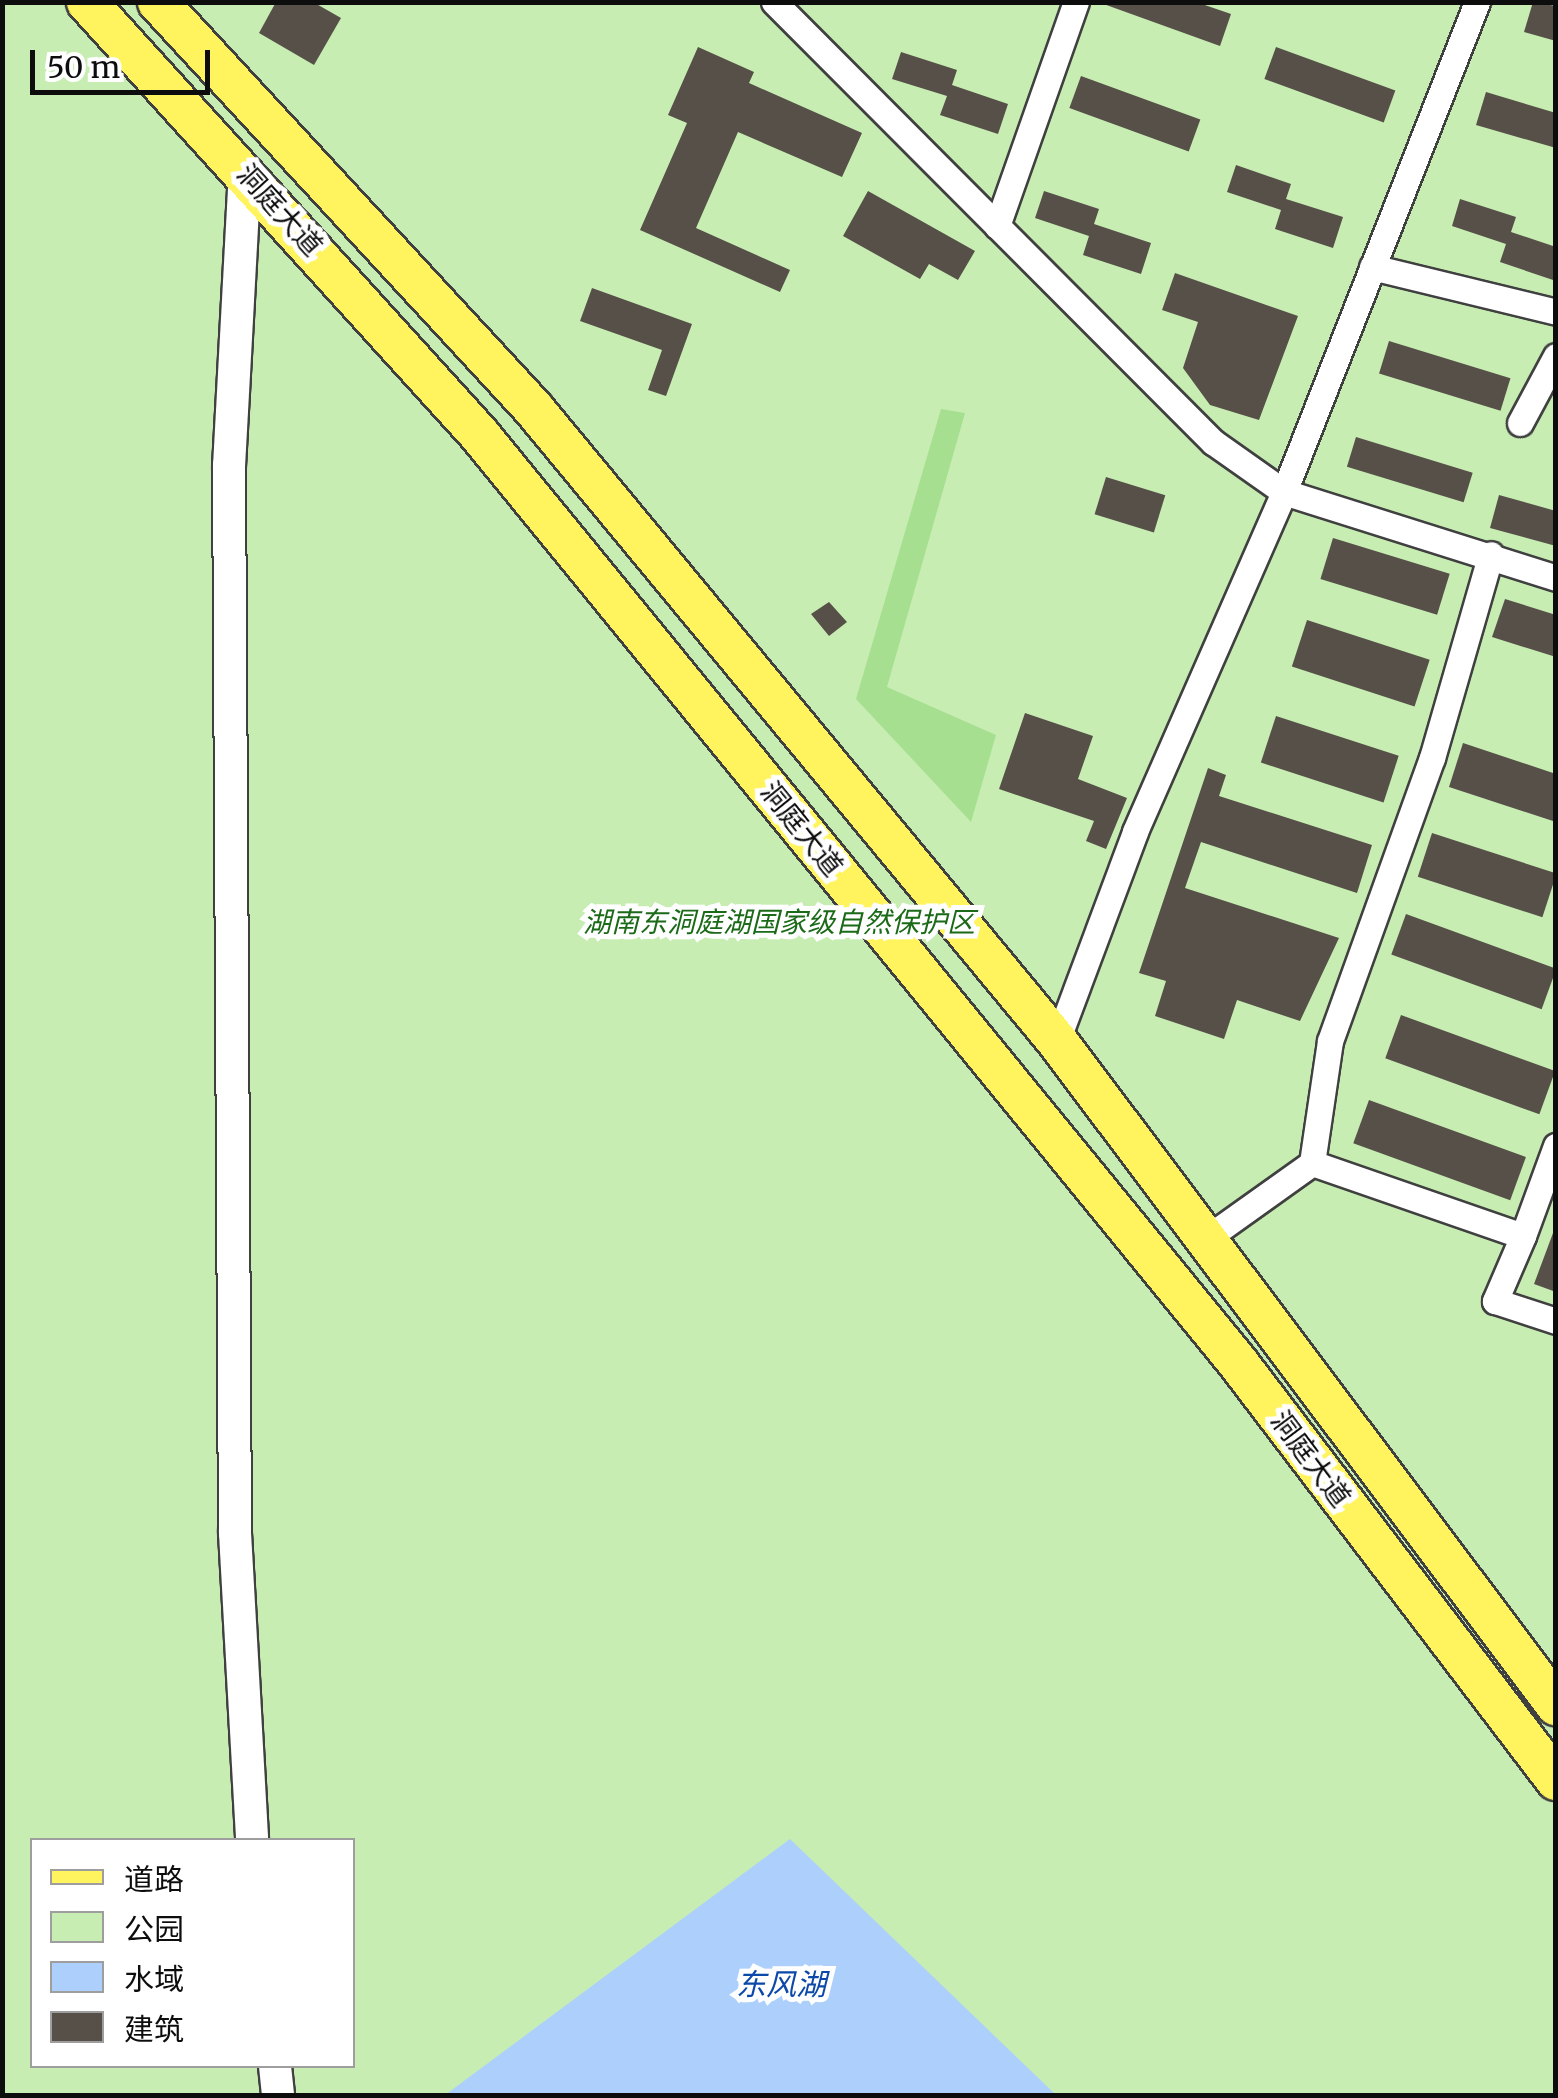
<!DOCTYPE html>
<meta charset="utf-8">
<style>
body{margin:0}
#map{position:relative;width:1558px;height:2098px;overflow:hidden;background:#ffffed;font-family:Merriweather,"Noto Sans SC",serif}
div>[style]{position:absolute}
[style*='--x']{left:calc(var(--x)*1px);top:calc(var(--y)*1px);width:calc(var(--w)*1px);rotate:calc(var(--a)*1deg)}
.green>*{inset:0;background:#c7edb3}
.forest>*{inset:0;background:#a7df91}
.water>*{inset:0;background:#acd0fb}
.building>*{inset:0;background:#575048;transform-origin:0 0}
.roads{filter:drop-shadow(2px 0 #404040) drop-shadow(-2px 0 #404040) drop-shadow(0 2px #404040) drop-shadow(0 -2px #404040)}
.minor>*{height:25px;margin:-12.5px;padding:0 12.5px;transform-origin:12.5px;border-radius:12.5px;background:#fff}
.tertiary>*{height:32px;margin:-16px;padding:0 16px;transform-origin:16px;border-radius:16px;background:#fff}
.primary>*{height:40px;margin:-20px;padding:0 20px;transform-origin:20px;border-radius:20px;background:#fff45d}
span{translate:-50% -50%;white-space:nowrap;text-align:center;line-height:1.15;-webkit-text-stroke:10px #fff;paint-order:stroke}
.street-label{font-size:28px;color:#0d0d0d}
.park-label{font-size:28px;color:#1b6a18;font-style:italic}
.water-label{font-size:30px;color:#0c49a9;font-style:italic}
.frame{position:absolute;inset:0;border:5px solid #0d0d0d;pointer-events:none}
.legend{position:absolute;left:30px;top:1838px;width:325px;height:230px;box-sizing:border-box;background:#fff;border:2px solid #9e9e9e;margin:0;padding:12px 18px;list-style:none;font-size:30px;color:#0d0d0d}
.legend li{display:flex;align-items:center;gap:20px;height:50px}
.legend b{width:50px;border:2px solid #9e9e9e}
.scale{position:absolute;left:30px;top:50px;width:180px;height:45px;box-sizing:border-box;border:5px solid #0d0d0d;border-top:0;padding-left:12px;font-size:30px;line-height:35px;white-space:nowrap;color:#0d0d0d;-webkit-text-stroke:8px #fff;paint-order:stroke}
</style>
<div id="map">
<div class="green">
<i style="clip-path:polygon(evenodd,3px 3px,1555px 3px,1555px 2095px,3px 2096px,3px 3px,32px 1840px,352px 1840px,352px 2066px,32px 2066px,32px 1840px)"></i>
</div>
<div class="forest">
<i style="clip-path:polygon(941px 409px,965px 413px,887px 687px,996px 735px,971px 822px,856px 699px)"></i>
</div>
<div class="water">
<i style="clip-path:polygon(790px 1839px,1056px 2095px,445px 2095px)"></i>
</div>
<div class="building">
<i style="clip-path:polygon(276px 2px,313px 2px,341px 18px,314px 65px,259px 33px)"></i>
<i style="clip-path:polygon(1098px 2px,1196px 2px,1231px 14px,1220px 46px)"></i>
<i style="clip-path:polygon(1533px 2px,1556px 6px,1556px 41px,1524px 32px)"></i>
<i style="clip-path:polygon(698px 47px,754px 72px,749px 83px,862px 133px,842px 177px,738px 132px,696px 228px,790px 270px,780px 292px,640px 230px,687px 123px,668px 115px)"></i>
<i style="left:1276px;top:47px;width:127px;height:34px;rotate:20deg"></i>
<i style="clip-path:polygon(901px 52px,957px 70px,952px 85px,1008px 104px,998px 134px,940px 115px,947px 96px,892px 79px)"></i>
<i style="left:1081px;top:76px;width:127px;height:34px;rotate:20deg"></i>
<i style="clip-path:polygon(1486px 92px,1556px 113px,1556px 148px,1476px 125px)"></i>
<i style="clip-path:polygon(1236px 165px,1291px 184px,1286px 199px,1343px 217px,1333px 248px,1275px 229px,1281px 210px,1227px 192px)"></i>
<i style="clip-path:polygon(868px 191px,975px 251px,958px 280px,929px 264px,920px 279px,843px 236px)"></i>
<i style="clip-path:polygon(1044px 191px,1099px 209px,1094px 224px,1151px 243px,1141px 274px,1083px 255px,1089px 236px,1035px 218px)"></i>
<i style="clip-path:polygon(1460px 199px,1516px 217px,1511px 232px,1556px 247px,1556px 281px,1500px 262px,1506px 244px,1452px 226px)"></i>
<i style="clip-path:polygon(1175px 273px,1298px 316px,1259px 420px,1210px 405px,1183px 368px,1198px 322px,1162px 310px)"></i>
<i style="clip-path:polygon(592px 288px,692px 324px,666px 396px,648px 390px,662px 350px,580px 321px)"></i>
<i style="left:1389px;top:341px;width:127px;height:34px;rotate:17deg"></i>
<i style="left:1356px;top:437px;width:122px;height:31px;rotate:17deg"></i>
<i style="left:1106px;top:477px;width:62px;height:39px;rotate:17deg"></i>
<i style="clip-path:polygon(1499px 495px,1556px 511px,1556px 546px,1490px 528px)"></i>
<i style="left:1333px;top:538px;width:122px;height:43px;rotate:17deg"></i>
<i style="clip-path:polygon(1505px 599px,1556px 615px,1556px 657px,1492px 637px)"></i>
<i style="clip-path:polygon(829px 602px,847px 622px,829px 636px,811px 614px)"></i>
<i style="left:1307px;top:620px;width:129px;height:49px;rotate:18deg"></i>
<i style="clip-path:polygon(1025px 713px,1093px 736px,1078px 779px,1127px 798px,1106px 849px,1086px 841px,1094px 821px,999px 789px)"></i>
<i style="left:1276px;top:716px;width:129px;height:49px;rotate:18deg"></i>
<i style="clip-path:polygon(1463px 743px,1556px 774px,1556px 822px,1449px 787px)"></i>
<i style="clip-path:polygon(1208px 768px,1226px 775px,1219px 796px,1372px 845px,1357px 893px,1201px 842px,1185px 888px,1339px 938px,1300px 1021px,1237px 1000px,1224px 1039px,1155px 1016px,1166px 981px,1139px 973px)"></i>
<i style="left:1432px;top:833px;width:131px;height:46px;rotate:18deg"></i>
<i style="left:1406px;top:914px;width:160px;height:43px;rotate:20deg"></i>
<i style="left:1401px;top:1015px;width:164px;height:46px;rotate:20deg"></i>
<i style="left:1369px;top:1100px;width:167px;height:46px;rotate:20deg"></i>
<i style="clip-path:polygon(1553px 1233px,1556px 1233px,1556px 1292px,1534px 1284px)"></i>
</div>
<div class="roads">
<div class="minor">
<i style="--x:774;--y:2;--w:622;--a:45.07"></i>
<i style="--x:1213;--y:442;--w:87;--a:35.2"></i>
<i style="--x:1284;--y:492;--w:371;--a:113.7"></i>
<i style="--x:1135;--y:832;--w:223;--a:110.5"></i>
<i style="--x:1477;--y:2;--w:527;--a:111.5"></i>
<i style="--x:1284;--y:492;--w:285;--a:17.5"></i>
<i style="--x:997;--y:226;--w:238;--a:-70.6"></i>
<i style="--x:1372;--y:267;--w:189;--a:13.7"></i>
<i style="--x:1520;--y:423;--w:76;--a:-61.8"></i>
<i style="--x:1312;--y:1163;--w:123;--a:-81.6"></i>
<i style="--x:1330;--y:1041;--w:301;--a:-70.2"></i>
<i style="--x:1432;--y:758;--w:212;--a:-73.9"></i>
<i style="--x:1523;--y:1236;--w:71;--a:113.3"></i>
<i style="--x:1495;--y:1301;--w:64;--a:18.2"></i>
<i style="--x:1200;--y:1243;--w:138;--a:-35.5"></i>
<i style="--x:1312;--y:1163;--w:223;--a:19.1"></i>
<i style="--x:1523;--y:1236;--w:96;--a:-69.9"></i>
</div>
<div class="tertiary">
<i style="--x:245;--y:171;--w:294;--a:93.1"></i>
<i style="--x:229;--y:465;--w:1068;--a:89.68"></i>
<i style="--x:235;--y:1533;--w:307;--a:86.8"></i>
<i style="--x:275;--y:2066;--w:30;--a:84"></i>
</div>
<div class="primary">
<i style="--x:87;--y:2;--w:583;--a:47.78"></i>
<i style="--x:479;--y:434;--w:1201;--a:50.74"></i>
<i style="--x:1239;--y:1364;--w:523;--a:52.69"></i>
<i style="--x:158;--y:2;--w:553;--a:47.27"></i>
<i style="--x:533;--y:408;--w:822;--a:50.38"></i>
<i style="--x:1057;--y:1041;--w:831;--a:53.07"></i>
</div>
</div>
<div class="street-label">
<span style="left:280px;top:210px;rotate:48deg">洞庭大道</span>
<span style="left:802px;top:829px;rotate:51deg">洞庭大道</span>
<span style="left:1311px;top:1459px;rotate:53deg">洞庭大道</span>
</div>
<div class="park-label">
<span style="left:779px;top:922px">湖南东洞庭湖国家级自然保护区</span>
</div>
<div class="water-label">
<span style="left:781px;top:1984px">东风湖</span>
</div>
<div class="frame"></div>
<ul class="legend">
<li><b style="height:12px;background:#fff45d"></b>道路</li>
<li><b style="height:28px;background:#c7edb3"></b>公园</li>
<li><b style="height:28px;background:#acd0fb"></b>水域</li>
<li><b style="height:28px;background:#575048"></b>建筑</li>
</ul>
<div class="scale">50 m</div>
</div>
